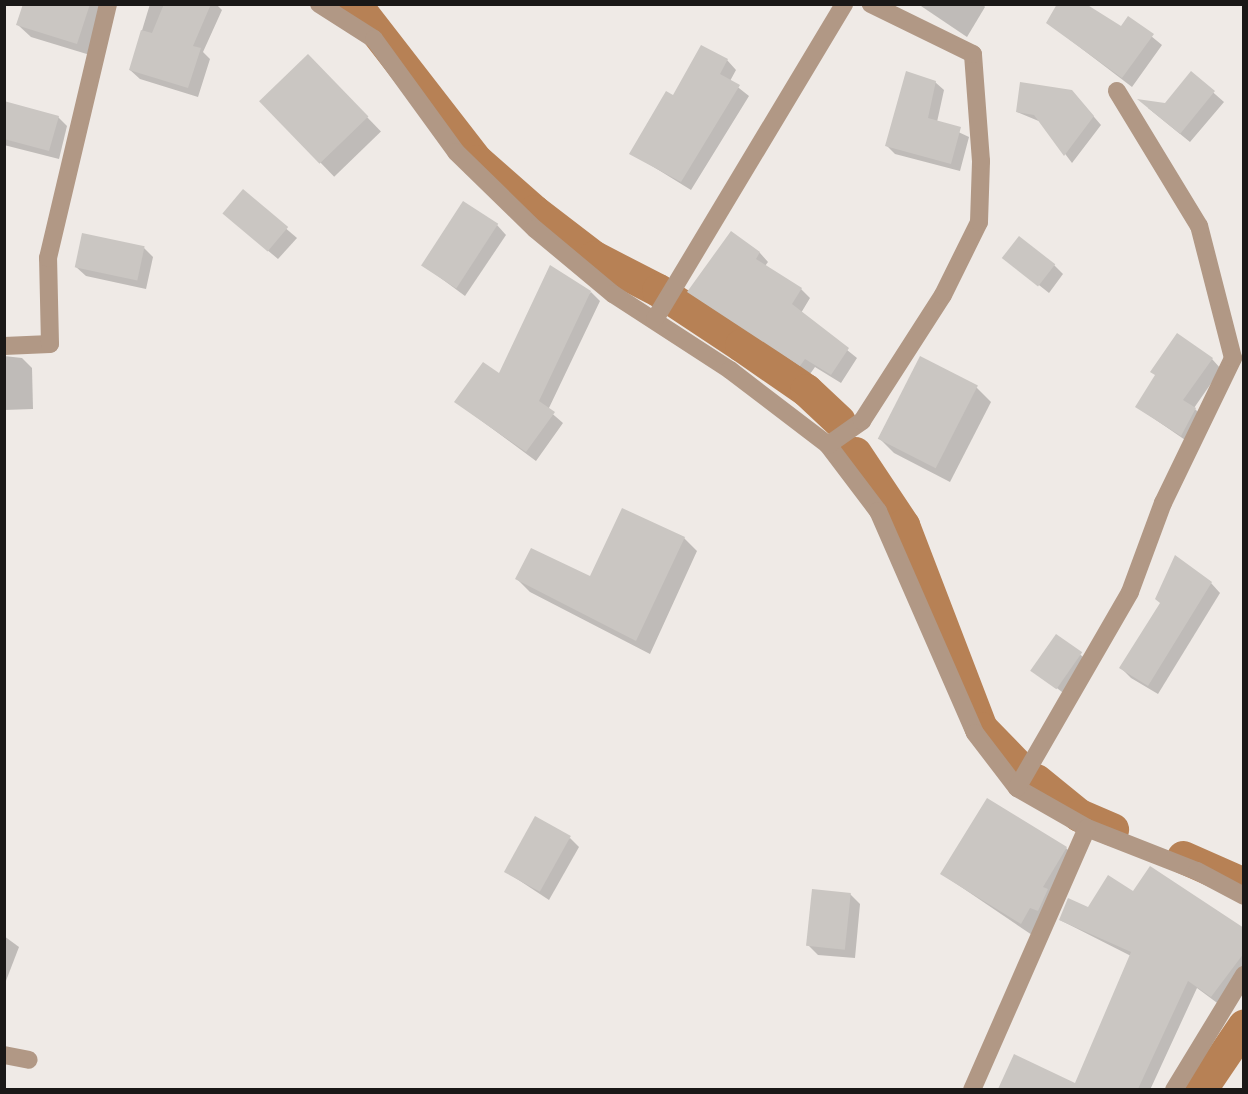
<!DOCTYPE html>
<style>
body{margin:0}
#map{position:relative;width:1248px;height:1094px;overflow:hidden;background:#efeae6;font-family:"IBM Plex Sans",sans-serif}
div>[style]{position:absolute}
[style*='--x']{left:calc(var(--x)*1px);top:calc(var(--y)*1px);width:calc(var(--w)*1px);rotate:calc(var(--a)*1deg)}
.shadow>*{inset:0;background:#0003;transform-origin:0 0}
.canal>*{height:33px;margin:-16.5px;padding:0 16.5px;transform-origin:16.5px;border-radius:16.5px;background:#b78155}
.building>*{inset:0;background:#cac6c2;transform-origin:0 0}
.street>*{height:18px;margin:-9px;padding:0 9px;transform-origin:9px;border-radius:9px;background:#b19885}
span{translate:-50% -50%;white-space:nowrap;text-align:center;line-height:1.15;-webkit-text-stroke:5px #efeae6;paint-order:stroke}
.frame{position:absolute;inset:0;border:6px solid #1a1817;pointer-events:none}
</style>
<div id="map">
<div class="shadow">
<i style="clip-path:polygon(24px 4px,105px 4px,90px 55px,31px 37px,18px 25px)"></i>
<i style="clip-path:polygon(150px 4px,216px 4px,222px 10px,203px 52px,210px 59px,198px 97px,140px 79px,130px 70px)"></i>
<i style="clip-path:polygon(918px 4px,983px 4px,985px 7px,967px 37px)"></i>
<i style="clip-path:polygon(1129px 18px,1162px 45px,1132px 87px,1048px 23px,1121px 28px)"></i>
<i style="left:308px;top:56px;width:105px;height:65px;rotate:46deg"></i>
<i style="clip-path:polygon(727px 60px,736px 70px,730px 81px,749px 96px,691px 190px,631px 153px)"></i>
<i style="clip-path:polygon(1191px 73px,1224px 102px,1190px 142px,1148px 108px,1165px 104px)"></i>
<i style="clip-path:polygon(935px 82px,944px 90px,937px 122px,969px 137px,960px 171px,895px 154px,887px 146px)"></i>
<i style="clip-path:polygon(1076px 96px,1101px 125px,1072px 163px,1041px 122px,1017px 112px)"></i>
<i style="clip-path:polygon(4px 103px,58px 117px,67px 126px,59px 159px,4px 145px)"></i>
<i style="clip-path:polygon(243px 192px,297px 238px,278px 259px,235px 223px)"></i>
<i style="clip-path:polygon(497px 225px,506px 235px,465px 296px,423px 265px)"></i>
<i style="clip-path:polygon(731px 233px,760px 253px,768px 262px,765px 266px,801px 289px,810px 298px,801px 313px,857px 358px,841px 383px,815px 367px,810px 374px,689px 292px)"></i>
<i style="clip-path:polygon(144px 248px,153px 257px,146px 289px,86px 276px,76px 267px)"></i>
<i style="clip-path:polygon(1005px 258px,1054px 265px,1063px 274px,1049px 293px)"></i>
<i style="clip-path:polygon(591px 292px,600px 301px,548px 410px,563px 423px,536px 461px,456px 402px,500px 376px)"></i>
<i style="clip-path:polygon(4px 356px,22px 358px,32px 368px,33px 409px,4px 410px)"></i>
<i style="clip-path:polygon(921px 358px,977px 388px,991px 402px,950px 482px,894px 453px,879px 438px)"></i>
<i style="clip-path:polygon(1212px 359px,1221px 369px,1194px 408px,1205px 419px,1191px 444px,1137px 407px,1156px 376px)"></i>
<i style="clip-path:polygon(684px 538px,697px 551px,650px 654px,530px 592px,517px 579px,591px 578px)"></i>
<i style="clip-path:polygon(1211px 583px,1220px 593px,1158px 694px,1131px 678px,1121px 668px)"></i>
<i style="clip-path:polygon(1056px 636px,1091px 663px,1070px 698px,1033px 670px)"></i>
<i style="clip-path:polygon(570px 838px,579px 847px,549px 900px,505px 871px)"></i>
<i style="clip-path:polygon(1066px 848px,1080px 862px,1035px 937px,942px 874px)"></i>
<i style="clip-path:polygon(850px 894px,860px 904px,855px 958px,818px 955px,808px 945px)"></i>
<i style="clip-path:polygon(1089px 909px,1244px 931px,1244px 973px,1220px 1005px,1197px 988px,1150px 1090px,999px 1090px,1015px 1056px,1076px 1085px,1131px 956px,1060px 920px)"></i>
<i style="clip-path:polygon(4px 936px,19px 947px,4px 986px)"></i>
</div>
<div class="canal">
<i style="--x:355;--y:4;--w:199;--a:52.2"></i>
<i style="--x:477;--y:161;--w:76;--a:41.3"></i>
<i style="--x:534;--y:211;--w:76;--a:37.5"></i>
<i style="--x:594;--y:257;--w:72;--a:27.3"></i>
<i style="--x:658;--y:290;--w:100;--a:33.5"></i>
<i style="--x:741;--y:345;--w:79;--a:34.7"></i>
<i style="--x:806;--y:390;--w:45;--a:43.2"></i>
<i style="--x:855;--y:453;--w:87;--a:56.3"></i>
<i style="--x:903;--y:525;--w:217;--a:69"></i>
<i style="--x:981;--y:728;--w:53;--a:45.8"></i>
<i style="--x:1036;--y:780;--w:55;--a:39.1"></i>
<i style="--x:1079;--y:815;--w:36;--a:23"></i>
<i style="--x:1183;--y:857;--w:67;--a:23.9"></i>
<i style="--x:1200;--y:1090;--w:78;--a:-55.9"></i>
</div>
<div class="building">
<i style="clip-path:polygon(23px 4px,90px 4px,77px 44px,16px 25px)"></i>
<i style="clip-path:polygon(164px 4px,211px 4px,193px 46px,201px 48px,188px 88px,129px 70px,141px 30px,152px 33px)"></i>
<i style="clip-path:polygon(1057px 4px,1086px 4px,1121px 26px,1128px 16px,1154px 34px,1122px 78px,1046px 23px)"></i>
<i style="clip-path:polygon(701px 45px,728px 59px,720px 74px,740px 85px,681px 182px,629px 154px,666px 91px,673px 95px)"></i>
<i style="left:308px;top:54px;width:87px;height:68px;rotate:46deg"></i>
<i style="clip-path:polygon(906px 71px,936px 81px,928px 118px,961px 127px,951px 164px,885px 146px)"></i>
<i style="clip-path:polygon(1191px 71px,1215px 91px,1180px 134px,1137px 99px,1165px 103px)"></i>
<i style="clip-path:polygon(1020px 82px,1072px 90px,1094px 116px,1064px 156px,1034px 115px,1016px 112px)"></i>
<i style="clip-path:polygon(4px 101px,59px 116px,49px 151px,4px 139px)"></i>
<i style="left:243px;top:189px;width:59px;height:32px;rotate:40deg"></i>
<i style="left:463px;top:201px;width:42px;height:77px;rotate:33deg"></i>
<i style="clip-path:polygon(731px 231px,760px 252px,756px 259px,802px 288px,792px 304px,849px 348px,831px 375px,805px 359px,800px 366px,687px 292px)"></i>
<i style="left:82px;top:233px;width:64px;height:35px;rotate:12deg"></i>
<i style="left:1019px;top:236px;width:46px;height:28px;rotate:38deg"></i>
<i style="clip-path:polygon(550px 265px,591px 291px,539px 401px,555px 412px,526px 452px,454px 402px,483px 362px,499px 373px)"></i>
<i style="clip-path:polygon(1177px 333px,1213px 358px,1183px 400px,1196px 408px,1181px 436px,1135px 407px,1155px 375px,1150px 372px)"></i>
<i style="left:920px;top:356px;width:65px;height:93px;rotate:27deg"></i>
<i style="clip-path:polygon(622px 508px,685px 537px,636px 641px,515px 579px,531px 548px,590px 576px)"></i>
<i style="clip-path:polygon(1175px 555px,1212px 582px,1148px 686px,1119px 668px,1160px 603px,1155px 599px)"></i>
<i style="left:1056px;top:634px;width:32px;height:45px;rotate:35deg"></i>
<i style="clip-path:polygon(987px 798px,1067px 847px,1043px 887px,1048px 889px,1038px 911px,1030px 908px,1021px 924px,940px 874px)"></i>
<i style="left:535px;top:816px;width:41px;height:64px;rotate:29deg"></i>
<i style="clip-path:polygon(1150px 866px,1244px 928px,1244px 953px,1211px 997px,1188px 981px,1138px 1089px,998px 1089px,1014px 1054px,1075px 1083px,1131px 952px,1059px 920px,1068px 898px,1088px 907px,1108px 875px,1133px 891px)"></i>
<i style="left:812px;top:889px;width:39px;height:57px;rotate:6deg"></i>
</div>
<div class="street">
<i style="--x:319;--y:4;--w:65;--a:32.5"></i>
<i style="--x:374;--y:39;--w:140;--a:54"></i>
<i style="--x:456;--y:152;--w:110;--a:44.3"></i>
<i style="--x:535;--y:229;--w:102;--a:39.8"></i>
<i style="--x:613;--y:294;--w:140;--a:33"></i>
<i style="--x:730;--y:370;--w:123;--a:37.4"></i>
<i style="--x:828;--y:445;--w:83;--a:52.9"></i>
<i style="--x:878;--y:511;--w:242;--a:66.4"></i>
<i style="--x:975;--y:733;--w:69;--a:52.6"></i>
<i style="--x:1017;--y:788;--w:81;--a:29.7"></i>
<i style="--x:1087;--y:828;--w:118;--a:21.4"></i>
<i style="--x:1197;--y:871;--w:53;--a:28"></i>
<i style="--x:655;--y:319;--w:367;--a:-59"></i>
<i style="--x:4;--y:346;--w:46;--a:-2.5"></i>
<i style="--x:50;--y:344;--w:86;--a:-91.3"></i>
<i style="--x:48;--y:258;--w:261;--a:-76.7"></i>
<i style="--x:828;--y:445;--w:42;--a:-35.2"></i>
<i style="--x:862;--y:421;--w:150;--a:-57.3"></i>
<i style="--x:943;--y:295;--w:81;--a:-63.7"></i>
<i style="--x:979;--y:222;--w:61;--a:-88.1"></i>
<i style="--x:981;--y:161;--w:107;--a:-94.3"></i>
<i style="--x:973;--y:54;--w:114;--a:-153.9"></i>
<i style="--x:1017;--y:788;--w:226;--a:-60"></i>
<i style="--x:1130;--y:592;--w:95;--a:-69.7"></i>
<i style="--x:1163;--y:503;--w:161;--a:-64.2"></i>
<i style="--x:1233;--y:358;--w:136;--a:-104.4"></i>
<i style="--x:1199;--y:226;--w:158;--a:-121.3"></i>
<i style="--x:4;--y:1055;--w:25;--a:11"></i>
<i style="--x:972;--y:1090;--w:286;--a:-66.3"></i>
<i style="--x:1174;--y:1090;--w:135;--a:-58.7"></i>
</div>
<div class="frame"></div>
</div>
